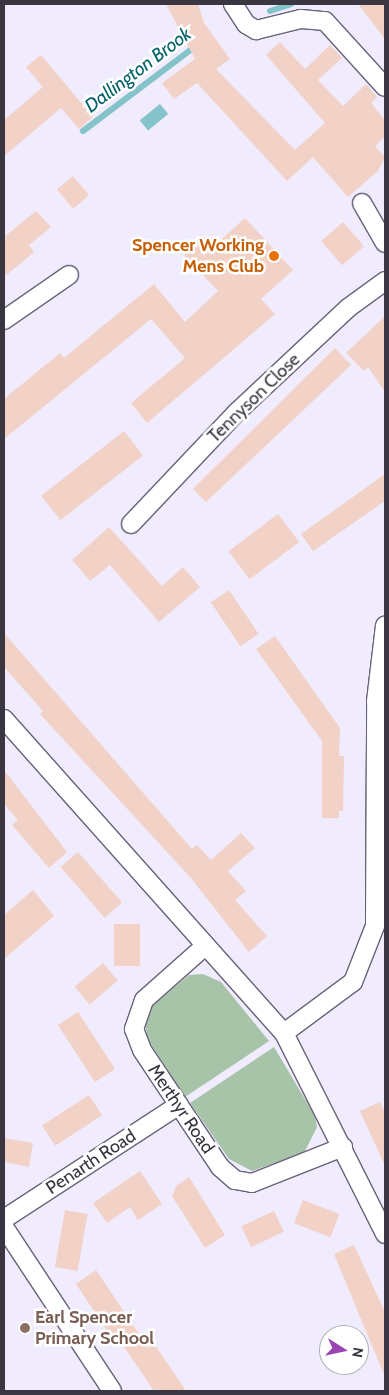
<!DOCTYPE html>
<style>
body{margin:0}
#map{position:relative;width:389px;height:1395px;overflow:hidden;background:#f0ebfd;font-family:Cabin,sans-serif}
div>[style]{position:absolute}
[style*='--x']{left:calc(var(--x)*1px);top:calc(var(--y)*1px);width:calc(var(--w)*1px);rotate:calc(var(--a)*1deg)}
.green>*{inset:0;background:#a7c4a9}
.water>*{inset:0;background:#83c3c9;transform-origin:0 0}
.stream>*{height:6px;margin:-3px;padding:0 3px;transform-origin:3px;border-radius:3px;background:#83c3c9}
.building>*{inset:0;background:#f2d1c7;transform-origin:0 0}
.roads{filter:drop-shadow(1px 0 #69627a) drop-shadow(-1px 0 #69627a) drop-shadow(0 1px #69627a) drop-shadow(0 -1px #69627a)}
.minor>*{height:18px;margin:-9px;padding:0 9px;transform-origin:9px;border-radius:9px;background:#fff}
.dots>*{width:14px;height:14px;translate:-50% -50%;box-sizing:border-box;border:2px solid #fff;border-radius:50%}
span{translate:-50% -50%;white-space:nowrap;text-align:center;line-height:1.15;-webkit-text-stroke:5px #fff;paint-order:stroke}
.food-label{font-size:18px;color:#c56008;font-weight:700}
.right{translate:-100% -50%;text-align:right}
.street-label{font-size:18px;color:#393641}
.education-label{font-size:18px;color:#785e54;font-weight:700}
.left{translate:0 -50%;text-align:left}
.water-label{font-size:19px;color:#04636a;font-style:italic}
.frame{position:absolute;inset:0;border:5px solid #393641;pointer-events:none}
.north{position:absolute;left:319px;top:1325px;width:50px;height:50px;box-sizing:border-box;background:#fff;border:1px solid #b0afb3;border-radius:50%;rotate:100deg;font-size:14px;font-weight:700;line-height:20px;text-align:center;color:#393641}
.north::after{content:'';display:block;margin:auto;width:18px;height:22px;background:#9946b4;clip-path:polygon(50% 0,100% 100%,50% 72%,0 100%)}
</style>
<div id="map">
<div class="green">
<i style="clip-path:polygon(203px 974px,221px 982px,269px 1041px,185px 1097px,147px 1038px,145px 1022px,152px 1006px,189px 975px)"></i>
<i style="clip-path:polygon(274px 1047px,315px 1116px,317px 1127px,304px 1153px,252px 1171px,229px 1159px,190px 1103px)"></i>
</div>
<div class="water">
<i style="left:160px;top:104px;width:13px;height:26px;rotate:51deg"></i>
</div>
<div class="stream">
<i style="--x:270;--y:11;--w:22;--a:-18"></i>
<i style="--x:83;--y:131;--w:143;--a:-37"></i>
</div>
<div class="building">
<i style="clip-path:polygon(166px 4px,198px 4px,204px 23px,230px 59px,216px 69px,295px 150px,325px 123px,266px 55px,280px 42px,305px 69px,330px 45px,342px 58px,318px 80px,343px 106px,366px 84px,377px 97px,371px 103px,385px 120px,385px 137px,375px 146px,385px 157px,378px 171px,348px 197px,313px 157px,287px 181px,197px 83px,174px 99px,162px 83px,195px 59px)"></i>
<i style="clip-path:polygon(358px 4px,385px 4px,385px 39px)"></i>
<i style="clip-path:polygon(41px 55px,93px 117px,79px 129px,61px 108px,4px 156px,4px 120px,43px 87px,26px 67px)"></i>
<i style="left:73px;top:176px;width:25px;height:21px;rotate:50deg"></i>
<i style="clip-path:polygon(36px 211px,51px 227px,29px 245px,34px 252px,4px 277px,4px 237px)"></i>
<i style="clip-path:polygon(245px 218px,293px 270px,261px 299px,275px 314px,147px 423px,131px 403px,185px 358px,151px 319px,4px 439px,4px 399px,60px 353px,64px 358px,154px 284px,185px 322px,218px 291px,184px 255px,204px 237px,213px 247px)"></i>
<i style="left:343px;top:222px;width:32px;height:29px;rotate:49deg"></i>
<i style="clip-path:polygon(385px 316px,385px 392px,368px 367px,364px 371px,346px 353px)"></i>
<i style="clip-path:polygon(335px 348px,351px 365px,206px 502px,193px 489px)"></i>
<i style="left:124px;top:431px;width:31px;height:105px;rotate:52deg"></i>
<i style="clip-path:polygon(385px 474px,385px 501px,313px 551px,301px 534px)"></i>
<i style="left:278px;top:514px;width:35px;height:62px;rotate:53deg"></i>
<i style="clip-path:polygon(109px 527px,162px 586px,183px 567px,200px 587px,159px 622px,110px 565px,90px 581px,72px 560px)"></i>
<i style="left:229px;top:590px;width:53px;height:22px;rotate:56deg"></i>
<i style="clip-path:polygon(4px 633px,192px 849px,197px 845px,211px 860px,241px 833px,255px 848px,228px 871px,246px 891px,235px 900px,267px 936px,249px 952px,190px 877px,40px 714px,43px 711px,4px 667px)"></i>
<i style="clip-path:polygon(275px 636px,340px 728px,339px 756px,344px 756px,343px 811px,339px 811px,339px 818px,322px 818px,322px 741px,256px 649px)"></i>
<i style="clip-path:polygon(4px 770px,67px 852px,49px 868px,12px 825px,18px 820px,4px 804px)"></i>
<i style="left:78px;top:852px;width:67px;height:23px;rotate:49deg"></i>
<i style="clip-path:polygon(33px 890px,54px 916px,4px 959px,4px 915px)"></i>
<i style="left:114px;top:924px;width:26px;height:42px"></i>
<i style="left:103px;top:963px;width:23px;height:37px;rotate:50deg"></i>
<i style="left:78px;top:1012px;width:68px;height:24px;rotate:57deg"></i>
<i style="left:89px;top:1095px;width:24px;height:56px;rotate:57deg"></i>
<i style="clip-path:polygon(380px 1102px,385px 1112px,385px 1166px,360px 1111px)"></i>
<i style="clip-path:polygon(4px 1138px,33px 1143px,29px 1167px,4px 1162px)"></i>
<i style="clip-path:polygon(140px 1171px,162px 1204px,138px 1220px,130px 1207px,107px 1223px,93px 1203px)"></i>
<i style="clip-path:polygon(189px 1177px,225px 1235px,205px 1248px,172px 1196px,176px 1186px)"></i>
<i style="left:303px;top:1200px;width:39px;height:25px;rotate:21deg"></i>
<i style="left:65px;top:1210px;width:23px;height:58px;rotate:10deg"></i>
<i style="left:274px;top:1211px;width:23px;height:36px;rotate:65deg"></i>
<i style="clip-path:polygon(354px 1245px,385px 1312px,385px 1377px,334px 1254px)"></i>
<i style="clip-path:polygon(96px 1270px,149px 1349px,149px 1336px,186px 1391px,154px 1391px,118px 1338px,114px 1341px,76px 1284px)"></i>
</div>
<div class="roads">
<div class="minor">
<i style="--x:233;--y:4;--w:24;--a:57"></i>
<i style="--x:246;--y:24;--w:12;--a:31"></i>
<i style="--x:256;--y:30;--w:46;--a:-13.7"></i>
<i style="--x:301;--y:19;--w:24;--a:5"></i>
<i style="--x:325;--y:21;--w:89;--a:47.7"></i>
<i style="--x:362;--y:203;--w:46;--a:60.1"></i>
<i style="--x:4;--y:320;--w:79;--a:-34.7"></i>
<i style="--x:131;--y:524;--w:154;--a:-46.6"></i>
<i style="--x:237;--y:412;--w:152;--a:-43.1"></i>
<i style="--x:348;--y:308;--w:46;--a:-36.1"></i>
<i style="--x:4;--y:719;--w:421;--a:48.3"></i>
<i style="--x:284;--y:1033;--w:225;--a:63.3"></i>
<i style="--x:205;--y:946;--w:81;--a:138.5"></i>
<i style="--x:144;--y:1000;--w:31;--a:109"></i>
<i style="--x:134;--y:1029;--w:22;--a:69"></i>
<i style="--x:142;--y:1050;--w:141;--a:56.3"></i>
<i style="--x:220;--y:1167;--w:20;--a:41"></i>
<i style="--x:235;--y:1180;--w:17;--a:10"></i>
<i style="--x:252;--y:1183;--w:98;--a:-21.6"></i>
<i style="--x:284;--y:1033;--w:86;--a:-36.5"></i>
<i style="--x:353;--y:982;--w:60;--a:-68.6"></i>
<i style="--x:375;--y:926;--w:225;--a:-89.7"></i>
<i style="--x:376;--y:701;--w:76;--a:-83.2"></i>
<i style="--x:4;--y:1219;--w:209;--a:-33.1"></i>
<i style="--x:4;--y:1227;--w:196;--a:56.6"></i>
</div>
</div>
<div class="dots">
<i style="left:274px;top:256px;background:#e8710a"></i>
<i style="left:25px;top:1328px;background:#8d6e63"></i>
</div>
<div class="food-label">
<span class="right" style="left:264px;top:256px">Spencer Working<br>Mens Club</span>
</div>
<div class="street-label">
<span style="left:254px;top:398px;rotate:-44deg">Tennyson Close</span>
<span style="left:181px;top:1109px;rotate:56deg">Merthyr Road</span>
<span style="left:91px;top:1162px;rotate:-33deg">Penarth Road</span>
</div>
<div class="education-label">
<span class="left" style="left:35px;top:1328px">Earl Spencer<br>Primary School</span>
</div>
<div class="water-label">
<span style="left:138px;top:70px;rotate:-37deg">Dallington Brook</span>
</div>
<div class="frame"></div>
<div class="north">N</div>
</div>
